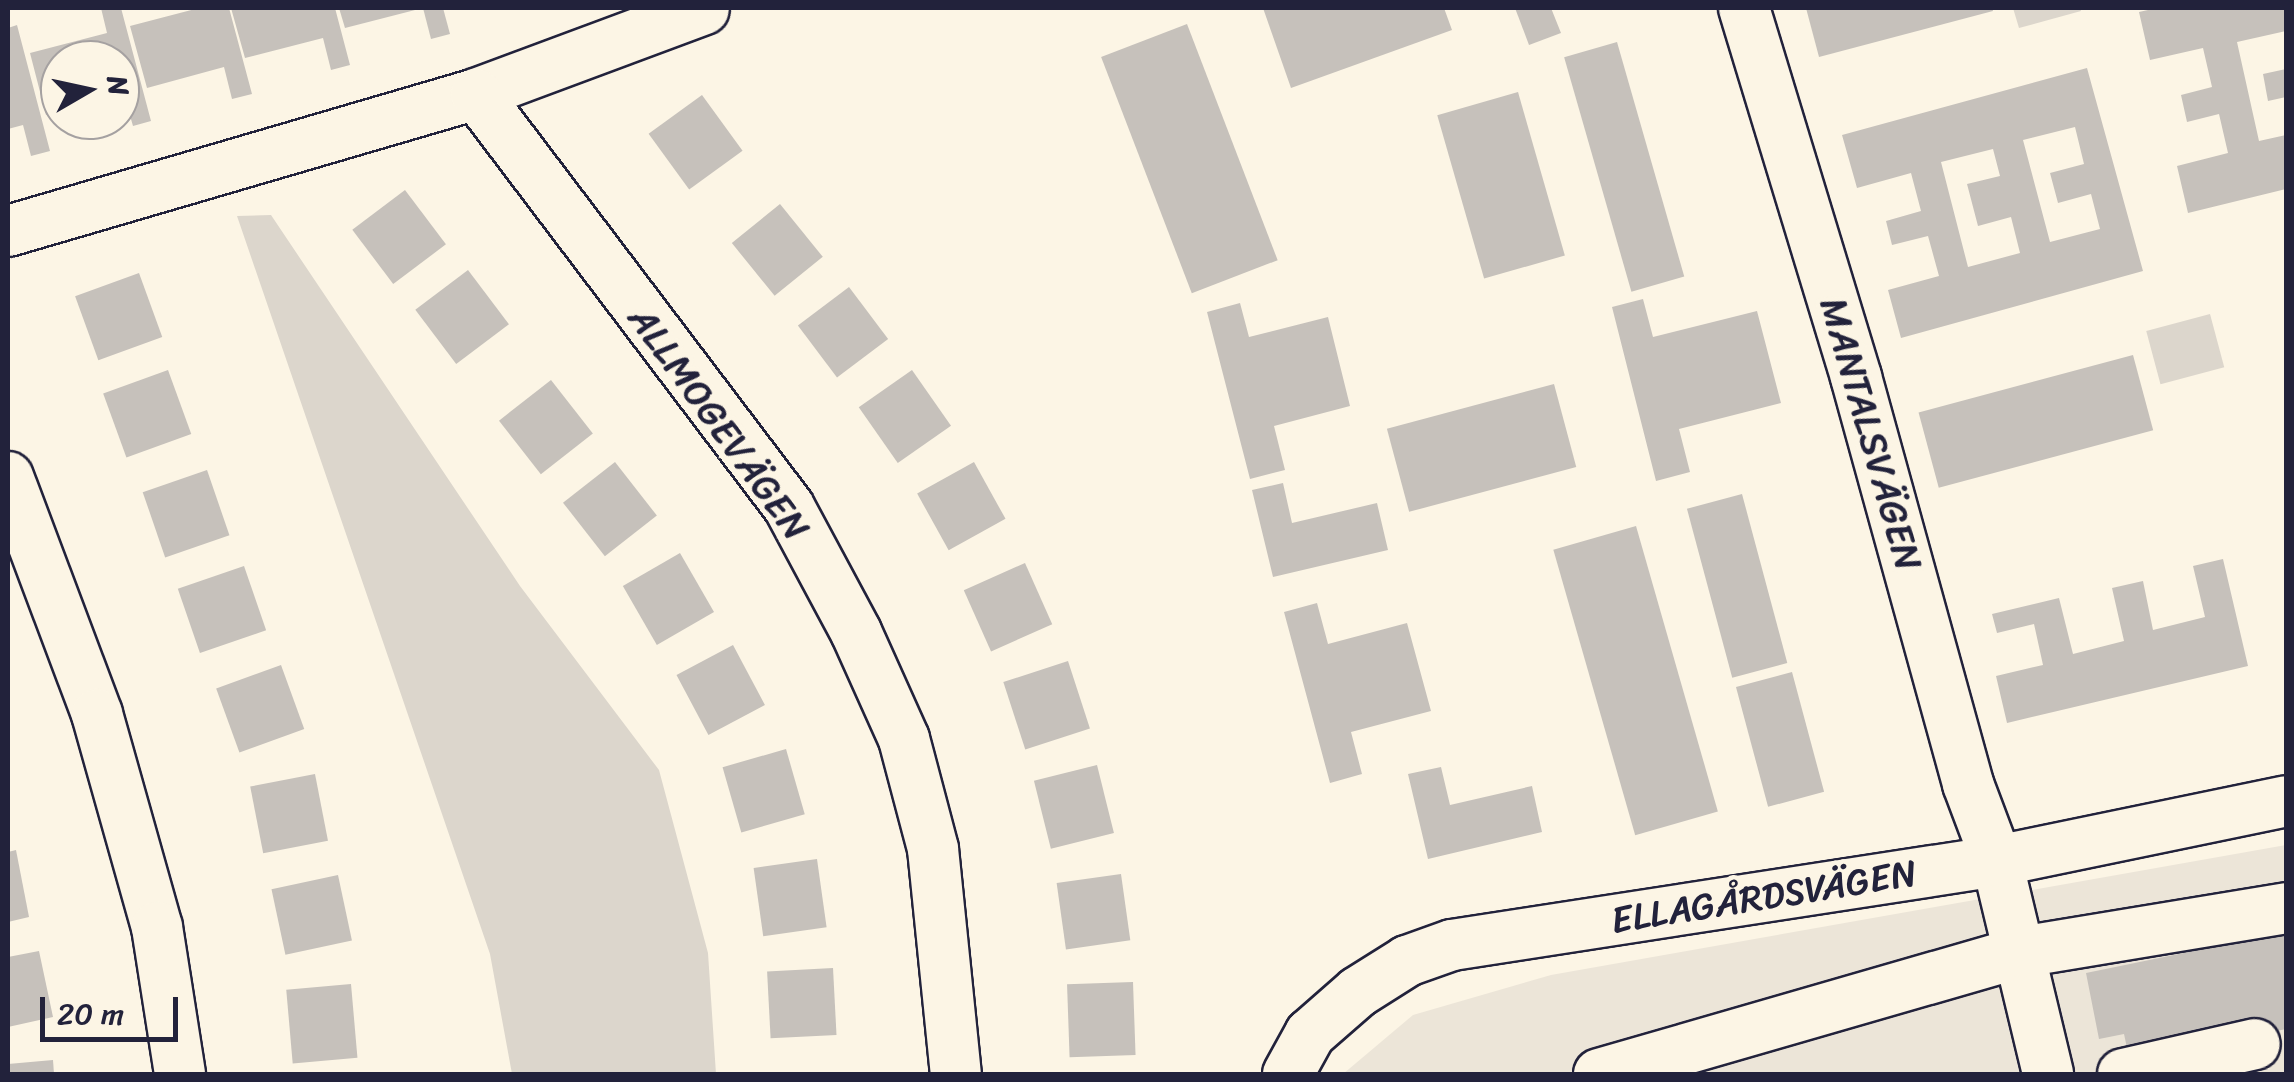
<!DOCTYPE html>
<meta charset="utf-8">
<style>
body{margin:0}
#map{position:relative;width:2294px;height:1082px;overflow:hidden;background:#fcf5e5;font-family:Sriracha,sans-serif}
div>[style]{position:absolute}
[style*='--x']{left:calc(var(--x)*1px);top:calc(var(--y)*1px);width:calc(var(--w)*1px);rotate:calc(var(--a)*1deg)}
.built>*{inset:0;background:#ece5d8}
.green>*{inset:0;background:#dcd6cc;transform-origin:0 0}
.building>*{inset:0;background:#c6c1bb;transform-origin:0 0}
.roads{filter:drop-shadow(2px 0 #22223b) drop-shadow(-2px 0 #22223b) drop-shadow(0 2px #22223b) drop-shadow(0 -2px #22223b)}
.minor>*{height:50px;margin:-25px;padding:0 25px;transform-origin:25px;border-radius:25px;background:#fcf5e5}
span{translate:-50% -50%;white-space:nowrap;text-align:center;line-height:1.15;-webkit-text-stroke:9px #fcf5e5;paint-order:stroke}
.street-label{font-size:38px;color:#22223b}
.frame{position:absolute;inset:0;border:10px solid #22223b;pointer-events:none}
.north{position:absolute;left:40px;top:40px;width:100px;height:100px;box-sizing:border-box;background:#fcf5e5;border:2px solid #a5a1a1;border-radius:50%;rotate:81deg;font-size:28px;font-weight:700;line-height:40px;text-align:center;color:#22223b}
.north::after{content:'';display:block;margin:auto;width:35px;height:45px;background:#22223b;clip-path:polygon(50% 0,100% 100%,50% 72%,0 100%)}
.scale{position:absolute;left:40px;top:997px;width:138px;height:45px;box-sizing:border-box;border:5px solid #22223b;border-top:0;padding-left:12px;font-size:30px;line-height:35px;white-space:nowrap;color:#22223b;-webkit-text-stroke:8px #fcf5e5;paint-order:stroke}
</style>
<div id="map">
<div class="built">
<i style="clip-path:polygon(2286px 845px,2286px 1074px,1343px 1074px,1413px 1015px,1551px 975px)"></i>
</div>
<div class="green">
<i style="clip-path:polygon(2013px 8px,2080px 8px,2081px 11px,2019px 28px)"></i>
<i style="clip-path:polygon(271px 215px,520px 586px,659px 770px,708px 953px,716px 1074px,512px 1074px,490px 954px,237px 216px)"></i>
<i style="left:2210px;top:314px;width:55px;height:66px;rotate:75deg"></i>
</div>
<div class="building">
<i style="clip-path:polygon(101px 8px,121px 8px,151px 121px,133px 126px,124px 95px,120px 96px,120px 60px,60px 60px,60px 112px,46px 115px,30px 53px,107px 33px)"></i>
<i style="clip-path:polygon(199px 8px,229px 8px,252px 94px,232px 99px,224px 67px,147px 88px,130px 26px)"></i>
<i style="clip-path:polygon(231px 8px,335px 8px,350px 65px,331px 70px,323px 38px,245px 58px)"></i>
<i style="clip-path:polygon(339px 8px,418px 8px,419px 9px,345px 28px)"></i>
<i style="clip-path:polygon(423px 8px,443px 8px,450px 34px,431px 39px)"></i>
<i style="clip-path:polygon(1263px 8px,1444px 8px,1452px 30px,1291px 88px)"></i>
<i style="clip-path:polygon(1515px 8px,1551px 8px,1561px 33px,1529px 45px)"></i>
<i style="clip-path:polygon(1806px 8px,1992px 8px,1993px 11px,1819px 57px)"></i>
<i style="clip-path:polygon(2157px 8px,2286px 8px,2286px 31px,2237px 42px,2259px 141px,2286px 135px,2286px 189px,2188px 213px,2177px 166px,2228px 153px,2219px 114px,2187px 122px,2181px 95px,2212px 87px,2203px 48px,2150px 60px,2139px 12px)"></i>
<i style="left:1187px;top:24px;width:253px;height:92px;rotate:69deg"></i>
<i style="clip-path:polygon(17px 25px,50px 151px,31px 156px,23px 125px,8px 129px,8px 28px)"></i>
<i style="left:1617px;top:42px;width:244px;height:55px;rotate:74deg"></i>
<i style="clip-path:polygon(evenodd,2087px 68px,2143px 271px,1901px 338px,1888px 290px,1939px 276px,1928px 236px,1892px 245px,1886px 221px,1921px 211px,1911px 173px,1857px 188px,1842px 135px,2087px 68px,2075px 127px,2084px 164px,2050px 173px,2058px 203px,2091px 194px,2100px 229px,2050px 242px,2023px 140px,2075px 127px,2087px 68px,1993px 149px,2000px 176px,1967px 184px,1978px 226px,2011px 217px,2020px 253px,1968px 267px,1941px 162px,1993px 149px)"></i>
<i style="clip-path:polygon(2286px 69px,2286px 97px,2268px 101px,2263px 74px)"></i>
<i style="left:1518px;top:92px;width:170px;height:84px;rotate:74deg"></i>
<i style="left:702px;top:95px;width:69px;height:66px;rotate:54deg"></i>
<i style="left:405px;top:190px;width:68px;height:66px;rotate:53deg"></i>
<i style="left:780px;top:204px;width:68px;height:62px;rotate:51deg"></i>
<i style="left:468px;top:270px;width:68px;height:66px;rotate:53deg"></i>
<i style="left:139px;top:273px;width:68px;height:68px;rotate:70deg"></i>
<i style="left:849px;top:287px;width:65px;height:64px;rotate:53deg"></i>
<i style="clip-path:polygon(1643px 299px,1653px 337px,1757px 311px,1781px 403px,1679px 429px,1690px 472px,1656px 481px,1612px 307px)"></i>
<i style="clip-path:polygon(1240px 303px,1249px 337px,1328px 317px,1350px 406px,1274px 426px,1285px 470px,1250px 479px,1207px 312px)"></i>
<i style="left:2133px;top:355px;width:78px;height:222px;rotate:75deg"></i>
<i style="left:168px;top:370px;width:68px;height:69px;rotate:70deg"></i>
<i style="left:912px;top:370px;width:68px;height:65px;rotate:55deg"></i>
<i style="left:551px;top:380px;width:68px;height:66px;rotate:52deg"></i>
<i style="left:1554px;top:384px;width:86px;height:173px;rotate:75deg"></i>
<i style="left:615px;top:462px;width:68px;height:66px;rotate:52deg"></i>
<i style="left:974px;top:462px;width:65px;height:65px;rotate:61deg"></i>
<i style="left:207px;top:470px;width:69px;height:68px;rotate:71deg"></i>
<i style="clip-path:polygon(1283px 483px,1292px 523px,1377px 503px,1388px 550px,1273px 577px,1252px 490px)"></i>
<i style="left:1742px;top:494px;width:175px;height:57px;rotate:75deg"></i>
<i style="left:1636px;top:526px;width:297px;height:86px;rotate:74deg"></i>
<i style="left:680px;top:553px;width:68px;height:66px;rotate:60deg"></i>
<i style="clip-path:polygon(2223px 559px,2248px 666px,2007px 723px,1996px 676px,2043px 665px,2034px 624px,1997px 633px,1992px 614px,2059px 598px,2073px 654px,2124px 641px,2112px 588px,2143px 581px,2153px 630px,2205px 617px,2193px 566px)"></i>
<i style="left:1025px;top:563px;width:67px;height:67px;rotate:66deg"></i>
<i style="left:244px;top:566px;width:68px;height:70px;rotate:71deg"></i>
<i style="clip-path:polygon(1317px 603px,1328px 644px,1407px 623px,1431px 711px,1351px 732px,1362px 774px,1330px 783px,1284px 612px)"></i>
<i style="left:733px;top:645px;width:68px;height:64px;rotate:62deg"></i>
<i style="left:1068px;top:661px;width:71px;height:68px;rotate:72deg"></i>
<i style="left:281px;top:665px;width:68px;height:69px;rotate:70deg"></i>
<i style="left:1792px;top:672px;width:124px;height:58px;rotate:75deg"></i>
<i style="left:786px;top:749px;width:68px;height:66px;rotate:74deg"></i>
<i style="left:1097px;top:765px;width:70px;height:65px;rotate:76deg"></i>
<i style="clip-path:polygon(1441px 767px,1450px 805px,1532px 786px,1542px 832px,1428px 859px,1408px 774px)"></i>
<i style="left:315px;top:774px;width:68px;height:66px;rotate:79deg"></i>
<i style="clip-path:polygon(16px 850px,29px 917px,8px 922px,8px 852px)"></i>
<i style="left:817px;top:859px;width:69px;height:64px;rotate:82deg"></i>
<i style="left:1121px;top:874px;width:67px;height:65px;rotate:82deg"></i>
<i style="left:338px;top:875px;width:67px;height:68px;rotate:78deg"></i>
<i style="clip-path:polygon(2286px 932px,2286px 1029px,2130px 1062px,2124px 1034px,2099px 1039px,2086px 973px)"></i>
<i style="clip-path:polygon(39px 951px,53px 1017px,8px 1027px,8px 957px)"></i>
<i style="left:833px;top:968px;width:67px;height:66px;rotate:87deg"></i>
<i style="left:1133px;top:982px;width:73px;height:66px;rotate:88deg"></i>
<i style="left:351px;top:984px;width:74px;height:65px;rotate:85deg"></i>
<i style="clip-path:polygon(53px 1060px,54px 1074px,8px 1074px,8px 1064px)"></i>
</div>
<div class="roads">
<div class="minor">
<i style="--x:1744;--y:8;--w:386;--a:73.1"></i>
<i style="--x:1856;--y:377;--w:422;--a:74.6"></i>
<i style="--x:1968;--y:784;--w:82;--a:69.4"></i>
<i style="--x:1997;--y:861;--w:219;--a:76.5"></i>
<i style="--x:476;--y:94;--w:243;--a:-20.4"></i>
<i style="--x:8;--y:231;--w:488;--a:-16.3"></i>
<i style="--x:476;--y:94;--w:518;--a:52.84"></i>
<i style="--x:789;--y:507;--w:142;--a:61.8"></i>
<i style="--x:856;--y:632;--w:117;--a:65.8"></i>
<i style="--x:904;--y:739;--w:114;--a:75.2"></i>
<i style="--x:933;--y:849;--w:226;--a:84.2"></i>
<i style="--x:8;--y:477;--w:253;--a:69.4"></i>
<i style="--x:97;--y:714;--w:221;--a:74.3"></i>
<i style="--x:157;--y:927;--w:149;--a:81.1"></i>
<i style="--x:1288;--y:1074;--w:46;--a:-61.2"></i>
<i style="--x:1310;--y:1034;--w:64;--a:-41.2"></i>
<i style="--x:1358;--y:992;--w:58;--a:-32.3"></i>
<i style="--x:1407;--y:961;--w:48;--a:-19.6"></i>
<i style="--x:1452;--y:945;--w:551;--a:-8.76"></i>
<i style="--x:1997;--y:861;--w:295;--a:-11.7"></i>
<i style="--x:1599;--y:1074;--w:439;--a:-16.1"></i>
<i style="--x:2021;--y:952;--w:269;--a:-9.4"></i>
<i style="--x:2123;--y:1074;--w:135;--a:-12.8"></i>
</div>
</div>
<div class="street-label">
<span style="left:719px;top:423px;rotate:54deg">ALLMOGEVÄGEN</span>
<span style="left:1871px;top:434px;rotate:74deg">MANTALSVÄGEN</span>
<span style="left:1764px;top:897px;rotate:-9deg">ELLAGÅRDSVÄGEN</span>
</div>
<div class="frame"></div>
<div class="north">N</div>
<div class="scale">20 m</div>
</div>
